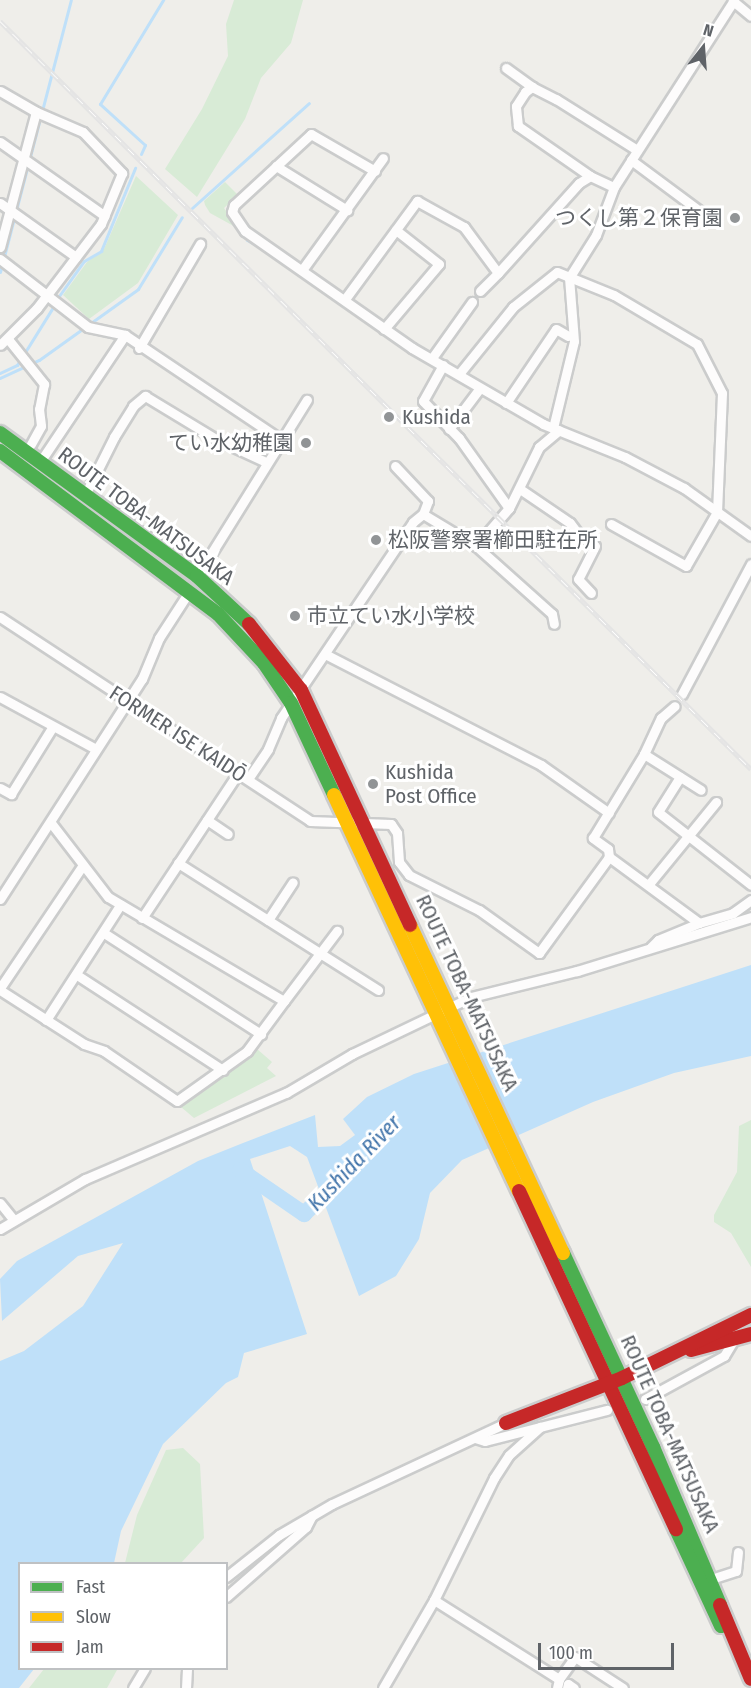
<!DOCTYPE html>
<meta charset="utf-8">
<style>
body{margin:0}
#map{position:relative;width:751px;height:1688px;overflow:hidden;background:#efeeea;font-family:"Fira Sans Condensed","Noto Sans JP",sans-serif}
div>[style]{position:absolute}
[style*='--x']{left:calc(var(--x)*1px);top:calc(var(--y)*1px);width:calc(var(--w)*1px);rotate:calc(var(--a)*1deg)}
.green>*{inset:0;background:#d8ebd6}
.water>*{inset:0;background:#bfe0f9}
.stream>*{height:3px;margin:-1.5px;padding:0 1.5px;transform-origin:1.5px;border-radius:1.5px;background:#bfe0f9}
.river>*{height:16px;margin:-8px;padding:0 8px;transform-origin:8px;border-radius:8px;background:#bfe0f9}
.roads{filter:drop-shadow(2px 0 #cbcccc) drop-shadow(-2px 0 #cbcccc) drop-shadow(0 2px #cbcccc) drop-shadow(0 -2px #cbcccc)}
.street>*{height:9px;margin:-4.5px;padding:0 4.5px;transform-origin:4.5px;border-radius:4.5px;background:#fdfcfc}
.fast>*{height:14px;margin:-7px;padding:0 7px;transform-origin:7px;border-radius:7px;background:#4caf50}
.slow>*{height:14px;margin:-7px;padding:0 7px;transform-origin:7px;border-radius:7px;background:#ffc107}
.jam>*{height:14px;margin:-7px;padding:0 7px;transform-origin:7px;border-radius:7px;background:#c62828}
.rail>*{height:5px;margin-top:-2.5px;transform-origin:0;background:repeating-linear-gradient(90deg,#fff 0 9px,#e4e4e4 0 18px);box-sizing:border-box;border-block:2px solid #e4e4e4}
.dots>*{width:16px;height:16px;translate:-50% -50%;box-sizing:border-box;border:3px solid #fff;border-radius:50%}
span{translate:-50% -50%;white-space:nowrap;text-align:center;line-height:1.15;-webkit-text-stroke:6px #fff;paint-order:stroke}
.poi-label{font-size:21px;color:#5f6368}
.right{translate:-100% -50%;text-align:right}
.left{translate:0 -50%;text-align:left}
.street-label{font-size:21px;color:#5f6368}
.water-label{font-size:22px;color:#4174aa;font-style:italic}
.legend{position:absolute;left:18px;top:1562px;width:210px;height:108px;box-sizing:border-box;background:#fff;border:2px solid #bfc1c3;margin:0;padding:8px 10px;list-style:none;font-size:18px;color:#5f6368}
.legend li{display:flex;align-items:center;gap:12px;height:30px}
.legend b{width:30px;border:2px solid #bfc1c3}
.north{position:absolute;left:673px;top:18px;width:60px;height:60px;-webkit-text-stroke:4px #fff;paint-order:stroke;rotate:17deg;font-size:16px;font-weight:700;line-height:24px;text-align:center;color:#5f6368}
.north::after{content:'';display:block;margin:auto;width:21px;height:27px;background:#5f6368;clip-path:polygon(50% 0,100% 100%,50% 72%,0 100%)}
.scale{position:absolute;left:538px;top:1643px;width:136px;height:27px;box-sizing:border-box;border:3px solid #5f6368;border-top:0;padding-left:8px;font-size:18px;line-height:21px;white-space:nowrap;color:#5f6368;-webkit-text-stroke:4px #fff;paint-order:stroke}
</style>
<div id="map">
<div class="green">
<i style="clip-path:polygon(234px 0,303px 0,291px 43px,261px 78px,245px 119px,197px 197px,165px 169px,202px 109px,228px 56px,226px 24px)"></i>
<i style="clip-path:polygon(136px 176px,178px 215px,138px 283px,89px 319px,63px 295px,87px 262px,104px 249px)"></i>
<i style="clip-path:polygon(225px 182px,238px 195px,224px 208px,239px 229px,210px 213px,205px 205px,204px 201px)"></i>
<i style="clip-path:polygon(257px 1049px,272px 1062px,267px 1068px,276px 1076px,194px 1118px,181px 1107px)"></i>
<i style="clip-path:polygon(751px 1120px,751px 1267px,731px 1233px,714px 1222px,714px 1215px,737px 1172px,739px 1126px)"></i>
<i style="clip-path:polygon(183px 1448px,200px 1464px,204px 1538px,181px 1563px,125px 1563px,137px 1515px,166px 1450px)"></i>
<i style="clip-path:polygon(114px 1668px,117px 1670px,107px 1688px,29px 1688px,44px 1669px)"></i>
</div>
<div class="water">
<i style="clip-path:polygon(751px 965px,751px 1056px,674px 1073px,593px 1102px,462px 1160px,430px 1193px,419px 1239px,396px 1276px,359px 1296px,307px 1157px,290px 1146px,250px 1159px,307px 1334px,244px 1353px,238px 1377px,226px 1383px,163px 1444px,121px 1531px,114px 1563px,20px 1564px,20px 1668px,34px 1669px,19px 1688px,0 1688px,0 1361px,24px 1351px,83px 1306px,123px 1243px,78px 1256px,2px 1321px,0 1279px,17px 1261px,198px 1161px,243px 1143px,315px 1115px,318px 1147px,340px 1146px,355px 1135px,343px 1119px,367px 1097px,414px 1074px)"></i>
</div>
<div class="stream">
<i style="--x:141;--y:154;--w:10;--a:-66"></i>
<i style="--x:145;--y:145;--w:61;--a:-137.7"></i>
<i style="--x:100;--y:104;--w:122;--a:-58.8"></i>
<i style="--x:192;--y:208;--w:157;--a:-41.9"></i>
<i style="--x:247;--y:240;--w:19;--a:28"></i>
<i style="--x:0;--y:272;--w:281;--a:-75.4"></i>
<i style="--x:59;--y:296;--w:43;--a:-54.5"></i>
<i style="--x:84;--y:261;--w:20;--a:-30"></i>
<i style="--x:101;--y:251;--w:90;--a:-67.7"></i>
<i style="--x:0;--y:373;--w:19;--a:-25"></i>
<i style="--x:17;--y:365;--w:72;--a:-58.1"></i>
<i style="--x:0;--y:378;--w:43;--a:-24.8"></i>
<i style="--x:39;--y:360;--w:122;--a:-35.6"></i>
<i style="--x:138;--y:289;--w:84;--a:-58.6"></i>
</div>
<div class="river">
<i style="--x:240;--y:1170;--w:78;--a:34.5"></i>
<i style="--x:304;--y:1214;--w:46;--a:-44.1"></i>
</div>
<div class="roads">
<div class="street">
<i style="--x:733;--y:1;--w:23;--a:40"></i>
<i style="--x:506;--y:68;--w:32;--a:36"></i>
<i style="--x:0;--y:91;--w:39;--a:30"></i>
<i style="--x:34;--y:111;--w:53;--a:23.2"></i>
<i style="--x:83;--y:132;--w:57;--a:46.4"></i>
<i style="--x:122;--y:173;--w:55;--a:112.4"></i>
<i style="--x:101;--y:224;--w:106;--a:127.3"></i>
<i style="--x:37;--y:308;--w:52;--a:135"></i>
<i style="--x:0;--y:142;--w:128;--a:35.2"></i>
<i style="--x:631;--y:160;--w:97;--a:36.6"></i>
<i style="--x:276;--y:166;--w:84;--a:31.8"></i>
<i style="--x:375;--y:171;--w:74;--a:-150"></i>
<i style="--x:311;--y:134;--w:105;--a:137.3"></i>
<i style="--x:234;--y:205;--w:7;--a:106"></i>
<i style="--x:232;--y:212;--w:23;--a:56"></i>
<i style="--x:245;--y:231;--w:204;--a:35"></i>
<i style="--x:412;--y:348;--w:151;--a:30.1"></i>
<i style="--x:543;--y:424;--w:88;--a:21.9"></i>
<i style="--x:625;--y:457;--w:67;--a:27.7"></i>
<i style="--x:684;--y:488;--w:82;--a:35.6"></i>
<i style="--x:590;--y:176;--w:88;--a:-145.2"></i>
<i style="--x:518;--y:126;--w:20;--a:-96"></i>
<i style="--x:516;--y:106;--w:17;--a:-57"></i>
<i style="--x:525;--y:92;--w:9;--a:-36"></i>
<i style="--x:532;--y:87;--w:27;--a:27"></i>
<i style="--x:556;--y:99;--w:96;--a:32.2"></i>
<i style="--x:0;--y:203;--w:93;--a:35.4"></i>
<i style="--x:0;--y:247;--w:140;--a:-75.1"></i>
<i style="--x:0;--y:259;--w:111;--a:37.7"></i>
<i style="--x:88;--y:327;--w:38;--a:12"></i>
<i style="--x:125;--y:335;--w:187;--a:33.9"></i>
<i style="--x:302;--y:270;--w:138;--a:-54.1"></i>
<i style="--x:480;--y:291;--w:25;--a:-45"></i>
<i style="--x:345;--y:299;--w:122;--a:-53.7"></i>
<i style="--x:417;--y:201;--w:54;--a:29"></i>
<i style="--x:464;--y:227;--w:57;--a:53.5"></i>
<i style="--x:498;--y:273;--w:121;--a:-48"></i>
<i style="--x:579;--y:183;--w:13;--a:-32"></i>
<i style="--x:590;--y:176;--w:26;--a:25"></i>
<i style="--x:384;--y:329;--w:85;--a:-49.8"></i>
<i style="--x:439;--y:264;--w:55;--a:-141.7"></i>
<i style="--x:8;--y:339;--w:58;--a:51.3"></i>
<i style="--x:44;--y:384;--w:25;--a:101"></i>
<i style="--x:39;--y:409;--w:17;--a:83"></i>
<i style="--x:41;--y:426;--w:21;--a:119"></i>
<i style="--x:139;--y:348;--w:121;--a:-59.6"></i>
<i style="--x:432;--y:358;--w:69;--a:-54.5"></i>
<i style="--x:443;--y:365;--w:41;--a:119.1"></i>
<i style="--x:423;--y:401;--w:52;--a:45.8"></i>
<i style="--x:459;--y:438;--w:86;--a:54.5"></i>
<i style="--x:459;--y:374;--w:86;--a:-51.1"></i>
<i style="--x:513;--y:307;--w:56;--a:-38.5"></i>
<i style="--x:557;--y:272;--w:61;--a:22"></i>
<i style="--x:614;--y:295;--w:96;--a:30.6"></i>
<i style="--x:697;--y:344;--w:55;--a:63"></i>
<i style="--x:722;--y:393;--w:119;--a:92.4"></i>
<i style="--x:717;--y:512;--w:62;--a:119.9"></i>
<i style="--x:686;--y:566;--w:86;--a:-150.8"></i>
<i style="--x:506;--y:403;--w:89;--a:-56"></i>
<i style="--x:556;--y:329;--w:14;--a:30"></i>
<i style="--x:553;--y:428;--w:89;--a:-76.4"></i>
<i style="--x:574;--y:341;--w:63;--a:-94.5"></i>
<i style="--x:569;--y:278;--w:51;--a:-57.9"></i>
<i style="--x:596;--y:235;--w:51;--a:-69.4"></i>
<i style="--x:614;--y:187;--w:222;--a:-57.3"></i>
<i style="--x:449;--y:429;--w:51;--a:-52.9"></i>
<i style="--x:40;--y:462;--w:153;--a:-56.2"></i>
<i style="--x:520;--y:489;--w:60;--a:34.2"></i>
<i style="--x:570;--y:523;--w:15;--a:53"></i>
<i style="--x:579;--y:535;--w:19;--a:35"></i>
<i style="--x:595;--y:546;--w:37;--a:117"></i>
<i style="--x:578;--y:579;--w:19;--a:47"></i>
<i style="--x:85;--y:495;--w:65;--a:-63.4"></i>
<i style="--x:114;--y:437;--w:36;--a:-58"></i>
<i style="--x:133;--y:406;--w:16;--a:-40"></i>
<i style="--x:145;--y:396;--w:83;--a:31.2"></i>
<i style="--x:216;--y:439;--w:55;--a:24.7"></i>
<i style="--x:423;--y:514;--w:62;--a:31.1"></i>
<i style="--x:476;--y:546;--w:102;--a:41.8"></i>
<i style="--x:552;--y:614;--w:10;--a:79"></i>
<i style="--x:476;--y:546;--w:50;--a:-49"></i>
<i style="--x:509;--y:508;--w:68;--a:-63.8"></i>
<i style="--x:539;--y:447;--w:26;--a:-40"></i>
<i style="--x:196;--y:578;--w:210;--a:-58.1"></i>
<i style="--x:0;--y:617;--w:371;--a:33.3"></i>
<i style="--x:310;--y:821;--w:81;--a:2.1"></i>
<i style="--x:391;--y:824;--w:11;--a:56"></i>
<i style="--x:397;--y:833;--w:29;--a:86"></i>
<i style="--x:399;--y:862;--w:16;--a:52"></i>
<i style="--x:409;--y:875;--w:78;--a:26.6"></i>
<i style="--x:479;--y:910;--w:74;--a:35.6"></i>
<i style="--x:539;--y:953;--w:119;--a:-53.9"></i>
<i style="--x:325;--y:654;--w:243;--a:27.2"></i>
<i style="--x:541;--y:765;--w:83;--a:35.2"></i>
<i style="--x:682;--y:694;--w:147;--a:-62"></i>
<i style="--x:0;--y:697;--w:107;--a:28.5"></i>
<i style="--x:644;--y:754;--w:67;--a:32.3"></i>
<i style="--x:680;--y:777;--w:41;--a:122.2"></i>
<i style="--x:658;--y:812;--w:118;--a:38.1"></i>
<i style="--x:248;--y:779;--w:36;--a:-56"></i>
<i style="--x:268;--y:749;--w:34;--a:-67"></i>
<i style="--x:281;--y:718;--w:236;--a:-56"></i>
<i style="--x:413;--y:522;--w:13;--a:-39"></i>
<i style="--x:423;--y:514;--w:14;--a:-69"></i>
<i style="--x:428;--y:501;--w:48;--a:-133.3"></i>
<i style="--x:0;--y:788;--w:13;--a:29"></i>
<i style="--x:11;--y:794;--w:78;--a:-58.2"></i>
<i style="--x:207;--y:820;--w:25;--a:34"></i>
<i style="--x:178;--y:863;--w:237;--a:32.4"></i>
<i style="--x:649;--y:884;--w:106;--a:-50.7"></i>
<i style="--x:0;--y:899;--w:262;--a:-57.2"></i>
<i style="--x:142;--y:679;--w:44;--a:-67.5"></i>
<i style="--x:159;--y:638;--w:57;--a:-57.1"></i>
<i style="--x:142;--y:918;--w:174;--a:-56.5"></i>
<i style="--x:268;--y:920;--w:45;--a:-56.7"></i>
<i style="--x:699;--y:923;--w:35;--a:-16"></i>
<i style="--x:733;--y:913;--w:22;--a:-36"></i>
<i style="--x:104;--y:933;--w:187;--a:32.8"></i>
<i style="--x:651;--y:947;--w:10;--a:-45"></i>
<i style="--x:658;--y:940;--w:44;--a:-22.5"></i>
<i style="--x:699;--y:923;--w:112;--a:-143.7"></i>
<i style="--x:609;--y:857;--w:8;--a:-97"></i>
<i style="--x:608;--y:849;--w:19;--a:-144"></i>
<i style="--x:593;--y:838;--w:98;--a:-58.7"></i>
<i style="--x:644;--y:754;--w:40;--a:-65"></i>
<i style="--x:661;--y:718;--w:18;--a:-41"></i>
<i style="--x:77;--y:975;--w:174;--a:33.1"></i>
<i style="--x:0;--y:988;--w:148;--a:-56"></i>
<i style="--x:0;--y:990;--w:100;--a:32.7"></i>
<i style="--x:84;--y:1044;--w:21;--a:19"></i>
<i style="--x:104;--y:1051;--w:88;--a:34.4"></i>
<i style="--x:177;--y:1101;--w:86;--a:-35.5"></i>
<i style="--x:247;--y:1051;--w:62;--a:-53.5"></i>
<i style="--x:284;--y:1001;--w:204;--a:-149.4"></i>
<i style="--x:108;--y:897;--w:93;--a:-127.6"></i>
<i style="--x:284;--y:1001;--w:88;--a:-52.9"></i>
<i style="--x:46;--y:1020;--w:137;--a:-57.2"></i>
<i style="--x:0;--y:1203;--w:21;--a:51"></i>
<i style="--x:0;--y:1229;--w:99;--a:-30.5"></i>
<i style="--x:85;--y:1179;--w:219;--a:-23.2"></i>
<i style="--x:286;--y:1093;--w:77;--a:-30.6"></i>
<i style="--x:352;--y:1054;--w:132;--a:-25.6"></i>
<i style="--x:471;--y:997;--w:109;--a:-13.8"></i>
<i style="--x:577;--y:971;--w:182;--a:-17.2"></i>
<i style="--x:645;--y:1399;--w:90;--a:-28.6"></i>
<i style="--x:724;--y:1356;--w:21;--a:-59"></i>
<i style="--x:475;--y:1438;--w:10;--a:17"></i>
<i style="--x:485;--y:1441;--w:126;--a:-14.3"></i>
<i style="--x:226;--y:1577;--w:68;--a:-38.4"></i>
<i style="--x:279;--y:1535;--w:61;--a:-30.3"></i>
<i style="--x:332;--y:1504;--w:192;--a:-25"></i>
<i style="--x:711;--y:1579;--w:26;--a:-18"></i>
<i style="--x:736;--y:1571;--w:19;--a:-84"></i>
<i style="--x:226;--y:1597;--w:106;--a:-41.2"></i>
<i style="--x:306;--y:1527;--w:13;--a:-63"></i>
<i style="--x:434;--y:1600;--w:148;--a:32.3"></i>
<i style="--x:133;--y:1688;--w:23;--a:-59"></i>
<i style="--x:186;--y:1688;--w:20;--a:-87"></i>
<i style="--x:383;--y:1688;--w:102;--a:-59.9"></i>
<i style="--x:434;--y:1600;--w:136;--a:-63.8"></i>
<i style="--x:494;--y:1478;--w:27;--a:-57"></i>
<i style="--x:509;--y:1455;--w:42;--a:-42.1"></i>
<i style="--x:557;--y:1688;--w:9;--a:-77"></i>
<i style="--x:559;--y:1679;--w:27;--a:-54"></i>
<i style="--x:575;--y:1657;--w:57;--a:32.9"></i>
<i style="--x:567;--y:1688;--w:4;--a:-76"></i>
<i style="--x:568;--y:1684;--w:7;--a:34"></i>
</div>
<div class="fast">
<i style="--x:0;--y:433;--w:243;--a:36"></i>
<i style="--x:197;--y:576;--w:71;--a:42.7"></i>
<i style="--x:0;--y:451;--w:272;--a:36.8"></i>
<i style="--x:218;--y:614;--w:67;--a:46.8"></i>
<i style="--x:264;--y:663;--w:48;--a:56"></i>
<i style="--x:291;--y:703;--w:102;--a:64.9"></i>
<i style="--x:563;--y:1253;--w:214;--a:65.1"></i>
<i style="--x:653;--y:1447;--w:172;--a:67"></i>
<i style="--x:676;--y:1529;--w:107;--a:65.1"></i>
</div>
<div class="slow">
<i style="--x:334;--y:795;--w:437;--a:65"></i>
<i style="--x:410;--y:925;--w:362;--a:65"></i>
</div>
<div class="jam">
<i style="--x:249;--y:624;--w:84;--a:51.8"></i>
<i style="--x:301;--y:690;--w:259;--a:65.1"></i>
<i style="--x:519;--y:1191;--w:373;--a:65.1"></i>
<i style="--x:691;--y:1350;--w:62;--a:-14.9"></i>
<i style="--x:506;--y:1423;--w:124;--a:-21.2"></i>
<i style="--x:622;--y:1378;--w:144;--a:-26"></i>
<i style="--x:720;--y:1605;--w:80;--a:67.3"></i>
</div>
</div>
<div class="rail">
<i style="--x:0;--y:21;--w:1060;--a:44.89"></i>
</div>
<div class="dots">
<i style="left:735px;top:218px;background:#919496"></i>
<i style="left:389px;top:417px;background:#919496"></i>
<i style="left:306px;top:443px;background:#919496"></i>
<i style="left:376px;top:540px;background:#919496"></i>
<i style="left:295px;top:616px;background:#919496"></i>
<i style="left:373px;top:784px;background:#919496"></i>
</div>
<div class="poi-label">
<span class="right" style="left:723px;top:218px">つくし第２保育園</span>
<span class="left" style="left:402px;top:417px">Kushida</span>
<span class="right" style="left:294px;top:443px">てい水幼稚園</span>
<span class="left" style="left:388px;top:540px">松阪警察署櫛田駐在所</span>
<span class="left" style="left:307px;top:616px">市立てい水小学校</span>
<span class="left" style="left:385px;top:784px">Kushida<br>Post Office</span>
</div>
<div class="street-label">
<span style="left:146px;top:516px;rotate:37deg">ROUTE TOBA-MATSUSAKA</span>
<span style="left:178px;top:734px;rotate:33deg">FORMER ISE KAIDŌ</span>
<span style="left:467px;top:993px;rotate:65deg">ROUTE TOBA-MATSUSAKA</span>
<span style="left:670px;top:1434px;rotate:66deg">ROUTE TOBA-MATSUSAKA</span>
</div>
<div class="water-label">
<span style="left:354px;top:1163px;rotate:-46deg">Kushida River</span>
</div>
<ul class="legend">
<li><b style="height:8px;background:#4caf50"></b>Fast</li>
<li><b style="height:8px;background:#ffc107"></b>Slow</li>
<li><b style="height:8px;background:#c62828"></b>Jam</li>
</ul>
<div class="north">N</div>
<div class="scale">100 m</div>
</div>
